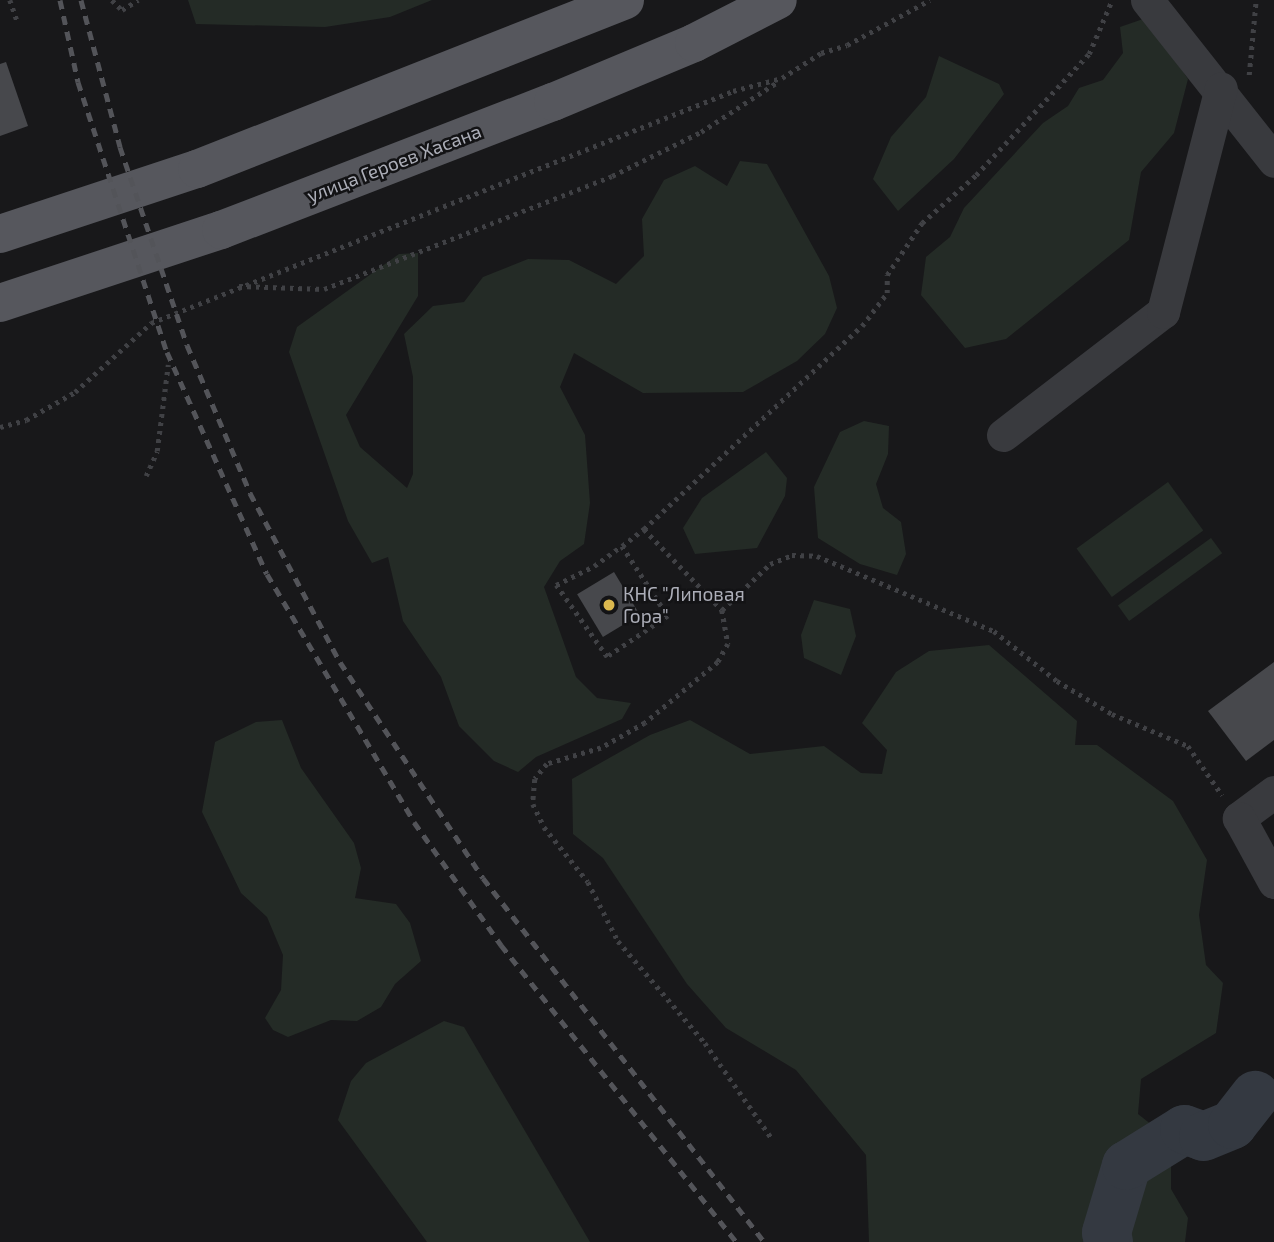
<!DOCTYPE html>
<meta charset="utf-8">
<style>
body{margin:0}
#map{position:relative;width:1274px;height:1242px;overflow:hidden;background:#18181a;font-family:"Exo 2",sans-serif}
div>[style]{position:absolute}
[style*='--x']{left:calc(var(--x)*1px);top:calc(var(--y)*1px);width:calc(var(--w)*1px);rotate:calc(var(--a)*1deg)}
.green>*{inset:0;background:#242b26;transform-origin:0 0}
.river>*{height:49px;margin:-24.5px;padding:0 24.5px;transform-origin:24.5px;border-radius:24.5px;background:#343941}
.building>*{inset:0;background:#47484c;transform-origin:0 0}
.path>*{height:4.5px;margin-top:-2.25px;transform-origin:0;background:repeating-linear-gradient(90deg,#404145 0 3.5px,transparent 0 8.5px)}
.minor>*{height:33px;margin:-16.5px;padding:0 16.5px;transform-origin:16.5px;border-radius:16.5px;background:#393a3e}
.major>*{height:38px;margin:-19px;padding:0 19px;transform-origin:19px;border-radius:19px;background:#56575d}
.rail>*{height:5px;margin-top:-2.5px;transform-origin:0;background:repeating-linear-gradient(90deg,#535459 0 9px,transparent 0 16px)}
.dots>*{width:19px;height:19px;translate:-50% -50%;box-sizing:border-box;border:4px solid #131315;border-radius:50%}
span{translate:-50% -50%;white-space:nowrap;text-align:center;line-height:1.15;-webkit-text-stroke:5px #131315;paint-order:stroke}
.street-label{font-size:19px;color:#acaeb8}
.poi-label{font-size:19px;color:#acaeb8}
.left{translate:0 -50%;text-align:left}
</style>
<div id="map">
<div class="green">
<i style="clip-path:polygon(188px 0,432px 0,390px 17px,325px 27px,196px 24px)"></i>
<i style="clip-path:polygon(1146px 18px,1188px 79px,1174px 133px,1141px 172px,1129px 240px,1006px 339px,965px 348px,921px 295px,926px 257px,950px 237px,964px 208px,1043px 123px,1068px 106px,1079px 88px,1103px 80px,1123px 53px,1120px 27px)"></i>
<i style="clip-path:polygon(939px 56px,999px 84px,1004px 94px,954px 159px,898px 211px,873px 179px,891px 137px,926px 97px)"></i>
<i style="clip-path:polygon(740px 161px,767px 164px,829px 276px,837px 308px,825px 334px,797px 361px,743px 392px,643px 393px,574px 353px,560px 387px,585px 435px,590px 503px,584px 544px,560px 561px,544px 587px,576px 677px,597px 698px,631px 703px,622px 719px,536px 757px,518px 772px,494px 761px,459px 726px,441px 677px,403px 621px,388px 557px,372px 563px,348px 521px,289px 352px,297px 327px,399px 254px,418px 253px,418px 296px,346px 415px,360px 447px,407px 488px,413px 474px,413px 377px,404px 334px,433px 306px,464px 302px,483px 277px,528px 259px,569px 260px,616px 284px,644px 256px,642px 219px,664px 180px,695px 166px,727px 186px)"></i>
<i style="clip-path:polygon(864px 421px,889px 426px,888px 454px,876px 484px,883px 508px,901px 522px,906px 554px,897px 575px,860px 564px,818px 538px,814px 487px,840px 432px)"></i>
<i style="clip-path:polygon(766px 452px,787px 478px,785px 496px,757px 548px,695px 554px,683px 528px,702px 498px)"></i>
<i style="left:1168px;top:482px;width:60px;height:113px;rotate:54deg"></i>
<i style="left:1211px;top:538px;width:19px;height:115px;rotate:54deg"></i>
<i style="clip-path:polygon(814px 600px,850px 609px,856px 636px,841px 675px,804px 658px,801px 635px)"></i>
<i style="clip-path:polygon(989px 645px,1077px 721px,1075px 745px,1097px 745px,1173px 801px,1207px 860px,1199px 915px,1206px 965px,1223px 983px,1216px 1033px,1141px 1079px,1138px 1114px,1171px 1140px,1171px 1189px,1188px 1218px,1185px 1242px,869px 1242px,866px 1155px,796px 1070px,726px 1028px,687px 984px,603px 858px,573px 834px,572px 779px,650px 735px,690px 720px,750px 754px,824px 746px,861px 773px,882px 774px,887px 750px,862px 723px,896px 672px,929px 651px)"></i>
<i style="clip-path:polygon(282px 720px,301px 768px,354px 843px,361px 868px,355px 898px,396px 904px,410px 923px,421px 961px,395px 984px,381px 1007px,357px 1021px,331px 1020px,288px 1037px,273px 1030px,265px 1018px,281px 990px,283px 955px,267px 917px,241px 893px,202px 812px,215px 742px,256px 722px)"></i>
<i style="clip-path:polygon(444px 1021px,464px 1027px,590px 1242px,427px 1242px,338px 1120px,351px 1081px,366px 1063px)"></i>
</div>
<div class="river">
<i style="--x:1108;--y:1242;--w:10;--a:-101"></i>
<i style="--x:1106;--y:1232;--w:70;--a:-73.4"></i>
<i style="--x:1126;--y:1165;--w:68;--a:-31.8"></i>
<i style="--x:1184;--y:1129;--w:20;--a:20"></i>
<i style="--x:1203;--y:1136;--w:31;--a:-22"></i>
<i style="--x:1232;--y:1124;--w:37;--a:-52"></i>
</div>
<div class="building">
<i style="clip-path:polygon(6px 62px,28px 126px,0 136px,0 64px)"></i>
<i style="left:614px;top:572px;width:50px;height:43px;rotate:59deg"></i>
<i style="clip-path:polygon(1274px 662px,1274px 740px,1246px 761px,1208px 711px)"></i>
</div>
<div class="path">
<i style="--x:10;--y:0;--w:24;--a:71"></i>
<i style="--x:112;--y:0;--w:14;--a:45"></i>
<i style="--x:122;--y:10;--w:19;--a:-32"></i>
<i style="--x:1249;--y:75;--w:75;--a:-84.7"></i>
<i style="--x:239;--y:286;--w:85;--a:2"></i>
<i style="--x:324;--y:289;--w:309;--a:-21.4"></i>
<i style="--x:612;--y:176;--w:99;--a:-26.3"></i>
<i style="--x:701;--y:132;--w:93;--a:-33.2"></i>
<i style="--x:0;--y:427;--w:27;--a:-15"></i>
<i style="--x:26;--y:420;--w:56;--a:-29.7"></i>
<i style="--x:75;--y:392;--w:103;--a:-42.2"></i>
<i style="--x:151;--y:323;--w:627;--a:-21.73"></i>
<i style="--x:733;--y:91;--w:51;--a:-14.9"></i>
<i style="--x:782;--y:78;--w:46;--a:-32.7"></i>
<i style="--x:821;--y:53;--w:27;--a:-17"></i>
<i style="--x:847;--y:45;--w:94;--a:-28.5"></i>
<i style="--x:146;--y:476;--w:27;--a:-66"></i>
<i style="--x:157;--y:451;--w:87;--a:-82.7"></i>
<i style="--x:644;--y:529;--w:112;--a:46.1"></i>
<i style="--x:722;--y:610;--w:35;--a:80"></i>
<i style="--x:728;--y:644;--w:21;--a:119"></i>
<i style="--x:718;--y:662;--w:95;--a:140.1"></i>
<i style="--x:645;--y:723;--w:51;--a:150.4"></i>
<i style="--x:601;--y:748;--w:56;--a:163.5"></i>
<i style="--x:547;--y:764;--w:19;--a:129"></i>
<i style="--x:535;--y:779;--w:25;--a:95"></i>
<i style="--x:533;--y:804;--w:25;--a:64"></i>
<i style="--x:544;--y:827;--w:70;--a:51.3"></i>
<i style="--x:588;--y:882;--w:66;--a:63"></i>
<i style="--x:618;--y:941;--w:134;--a:49.5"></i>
<i style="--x:705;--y:1043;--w:118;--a:55"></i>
<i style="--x:622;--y:546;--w:84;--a:56.7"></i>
<i style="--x:668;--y:616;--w:73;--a:146.1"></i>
<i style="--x:607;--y:657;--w:88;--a:-125.3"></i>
<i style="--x:556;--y:585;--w:42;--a:-26.6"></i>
<i style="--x:594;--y:566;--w:34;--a:-36"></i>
<i style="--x:622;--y:546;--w:28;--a:-38"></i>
<i style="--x:644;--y:529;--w:298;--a:-43"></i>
<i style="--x:862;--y:326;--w:41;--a:-52.9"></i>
<i style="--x:887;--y:293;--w:18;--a:-90"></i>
<i style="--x:887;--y:275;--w:63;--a:-56.1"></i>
<i style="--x:922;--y:223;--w:72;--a:-41.6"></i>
<i style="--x:976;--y:175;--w:166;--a:-47"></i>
<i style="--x:1089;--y:54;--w:59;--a:-66.9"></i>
<i style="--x:722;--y:610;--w:66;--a:-43.8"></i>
<i style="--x:770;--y:564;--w:24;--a:-22"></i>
<i style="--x:792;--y:555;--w:25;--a:2"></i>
<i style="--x:817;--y:556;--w:192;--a:23"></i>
<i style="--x:994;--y:631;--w:80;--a:38.4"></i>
<i style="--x:1057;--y:681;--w:64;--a:31"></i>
<i style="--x:1112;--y:714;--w:82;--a:22.8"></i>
<i style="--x:1188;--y:746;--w:60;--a:55.2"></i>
</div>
<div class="minor">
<i style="--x:1147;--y:0;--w:205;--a:51.7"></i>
<i style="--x:1003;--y:435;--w:202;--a:-37.6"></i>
<i style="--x:1163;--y:312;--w:231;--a:-75.5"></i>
<i style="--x:1274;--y:792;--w:44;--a:143.4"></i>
<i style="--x:1239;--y:818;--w:73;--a:61.3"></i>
</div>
<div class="major">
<i style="--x:0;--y:234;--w:207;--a:-18.3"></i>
<i style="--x:197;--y:169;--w:460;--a:-21.5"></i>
<i style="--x:0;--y:303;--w:233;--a:-18.3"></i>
<i style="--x:221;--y:230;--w:356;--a:-21.1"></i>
<i style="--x:553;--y:102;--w:153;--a:-22.7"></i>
<i style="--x:694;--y:43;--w:94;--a:-27.1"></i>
</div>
<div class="rail">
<i style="--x:60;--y:0;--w:84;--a:77.6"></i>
<i style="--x:78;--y:82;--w:284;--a:71.8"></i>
<i style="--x:167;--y:352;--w:243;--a:65.8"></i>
<i style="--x:267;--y:574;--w:288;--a:59.3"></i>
<i style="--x:414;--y:822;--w:151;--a:54.7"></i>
<i style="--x:501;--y:945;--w:379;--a:51.6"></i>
<i style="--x:81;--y:0;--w:152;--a:75.1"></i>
<i style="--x:120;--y:147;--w:209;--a:71.3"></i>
<i style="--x:187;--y:345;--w:161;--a:66.9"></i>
<i style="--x:250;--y:493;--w:191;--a:62"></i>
<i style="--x:340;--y:662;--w:259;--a:56.5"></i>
<i style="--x:483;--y:878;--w:460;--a:52.3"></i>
</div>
<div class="dots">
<i style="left:609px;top:605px;background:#dbb84e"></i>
</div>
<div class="street-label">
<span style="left:394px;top:163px;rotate:-21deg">улица Героев Хасана</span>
</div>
<div class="poi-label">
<span class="left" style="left:623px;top:605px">КНС "Липовая<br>Гора"</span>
</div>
</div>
